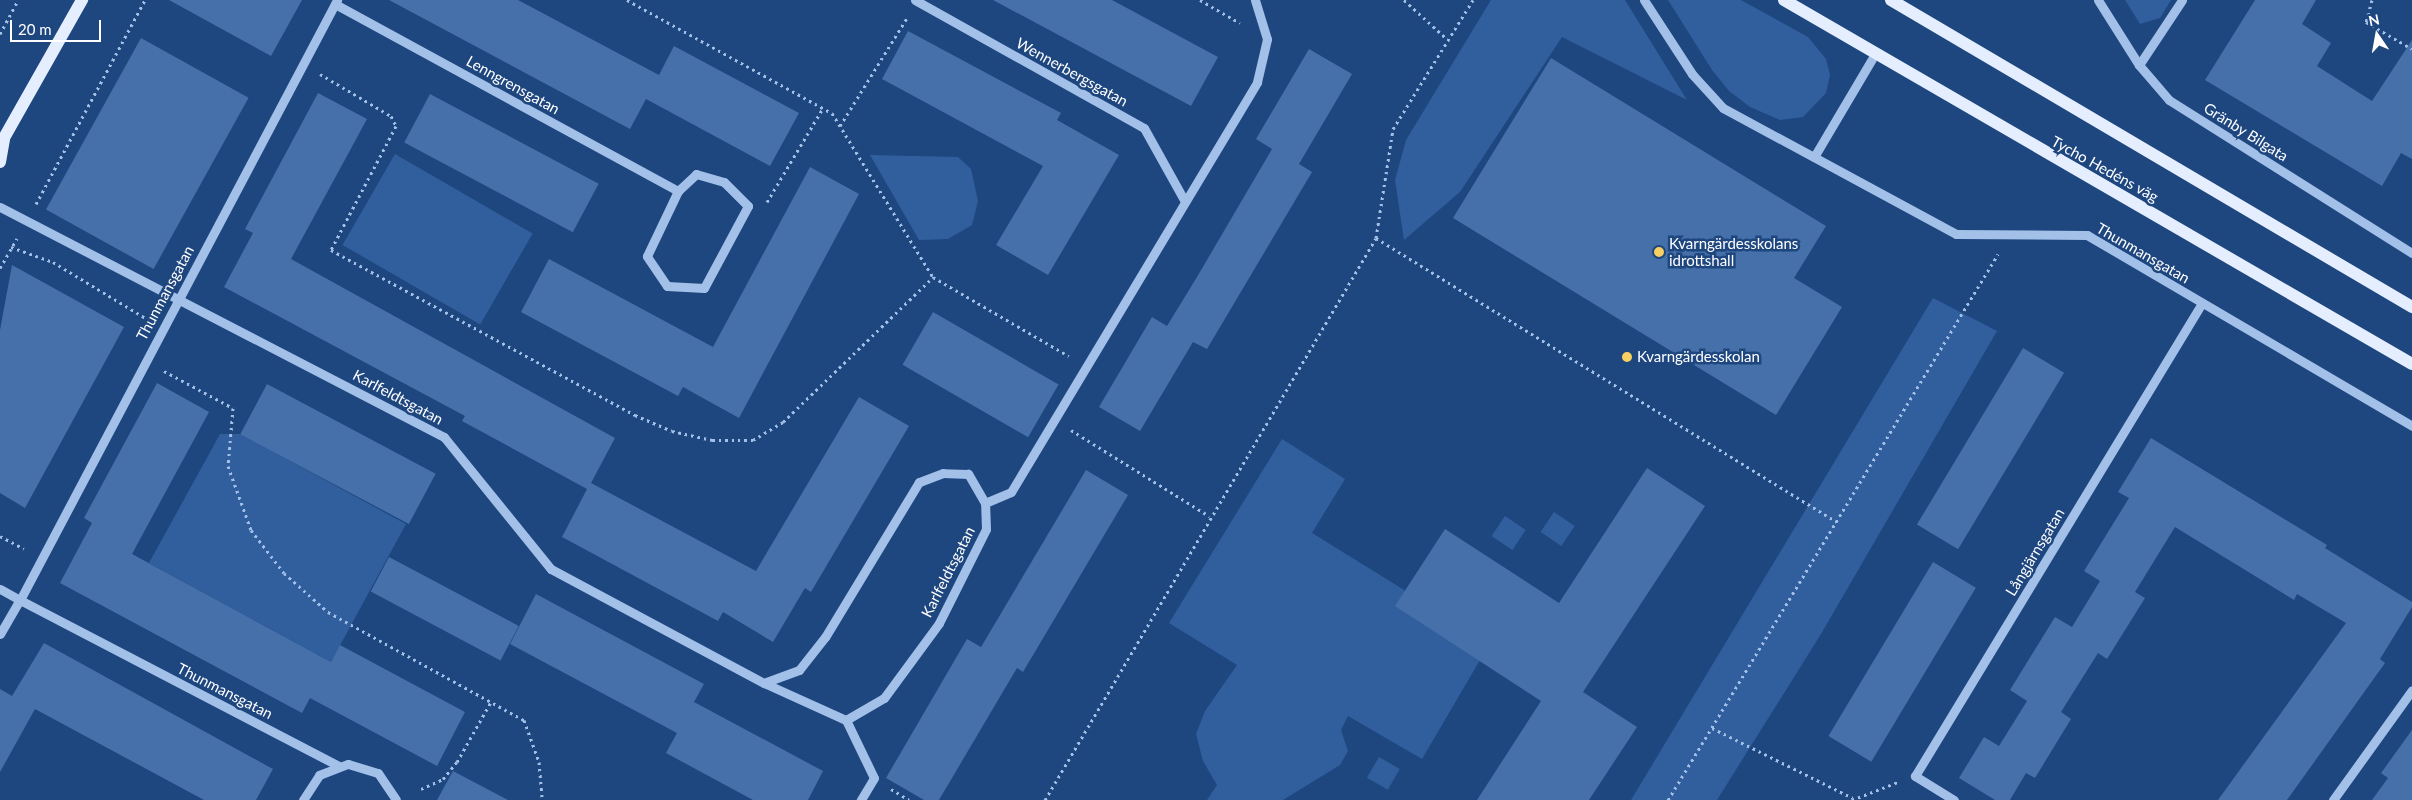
<!DOCTYPE html>
<meta charset="utf-8">
<style>
body{margin:0}
#map{position:relative;width:2412px;height:800px;overflow:hidden;background:#1e467f;font-family:Lato,sans-serif}
div>[style]{position:absolute}
[style*='--x']{left:calc(var(--x)*1px);top:calc(var(--y)*1px);width:calc(var(--w)*1px);rotate:calc(var(--a)*1deg)}
.green>*{inset:0;background:#315f9e;transform-origin:0 0}
.building>*{inset:0;background:#4670a9;transform-origin:0 0}
.path>*{height:3px;margin-top:-1.5px;transform-origin:0;background:repeating-linear-gradient(90deg,#a2c0e8 0 2.5px,transparent 0 6.5px)}
.minor>*{height:9px;margin:-4.5px;padding:0 4.5px;transform-origin:4.5px;border-radius:4.5px;background:#a2c0e8}
.major>*{height:12px;margin:-6px;padding:0 6px;transform-origin:6px;border-radius:6px;background:#e5eefe}
.dots>*{width:14px;height:14px;translate:-50% -50%;box-sizing:border-box;border:2px solid #1e467f;border-radius:50%}
span{translate:-50% -50%;white-space:nowrap;text-align:center;line-height:1.15;-webkit-text-stroke:5px #1e467f;paint-order:stroke}
.street-label{font-size:15px;color:#fff}
.poi-label{font-size:15px;color:#fff}
.left{translate:0 -50%;text-align:left}
.north{position:absolute;left:2352px;top:10px;width:50px;height:50px;-webkit-text-stroke:4px #1e467f;paint-order:stroke;rotate:348deg;font-size:14px;font-weight:700;line-height:20px;text-align:center;color:#fff}
.north::after{content:'';display:block;margin:auto;width:18px;height:22px;background:#fff;clip-path:polygon(50% 0,100% 100%,50% 72%,0 100%)}
.scale{position:absolute;left:10px;top:20px;width:91px;height:22px;box-sizing:border-box;border:2px solid #fff;border-top:0;padding-left:6px;font-size:15px;line-height:18px;white-space:nowrap;color:#fff;-webkit-text-stroke:4px #1e467f;paint-order:stroke}
</style>
<div id="map">
<div class="green">
<i style="clip-path:polygon(1491px 0,1625px 0,1687px 100px,1562px 37px,1460px 192px,1404px 240px,1395px 180px,1406px 140px)"></i>
<i style="clip-path:polygon(1668px 0,1741px 0,1808px 37px,1826px 59px,1830px 75px,1826px 93px,1803px 117px,1780px 120px,1750px 107px,1729px 91px,1712px 70px)"></i>
<i style="clip-path:polygon(2125px 0,2171px 0,2160px 18px,2140px 24px)"></i>
<i style="left:395px;top:154px;width:159px;height:105px;rotate:30deg"></i>
<i style="clip-path:polygon(870px 155px,958px 157px,971px 169px,978px 201px,972px 225px,948px 239px,919px 240px)"></i>
<i style="clip-path:polygon(1933px 298px,1997px 331px,1821px 634px,1717px 800px,1631px 800px)"></i>
<i style="clip-path:polygon(220px 434px,240px 434px,406px 524px,331px 662px,149px 563px)"></i>
<i style="clip-path:polygon(1282px 439px,1345px 479px,1312px 533px,1490px 643px,1422px 759px,1348px 716px,1341px 730px,1348px 751px,1340px 765px,1283px 800px,1207px 800px,1217px 785px,1203px 761px,1196px 734px,1205px 711px,1237px 665px,1169px 623px)"></i>
<i style="left:1554px;top:512px;width:25px;height:24px;rotate:34deg"></i>
<i style="left:1505px;top:516px;width:25px;height:24px;rotate:34deg"></i>
<i style="left:1379px;top:757px;width:24px;height:24px;rotate:30deg"></i>
</div>
<div class="building">
<i style="clip-path:polygon(169px 0,302px 0,271px 56px)"></i>
<i style="clip-path:polygon(389px 0,518px 0,659px 75px,674px 46px,799px 113px,770px 166px,646px 99px,630px 129px)"></i>
<i style="clip-path:polygon(993px 0,1112px 0,1218px 57px,1191px 106px)"></i>
<i style="clip-path:polygon(2255px 0,2316px 0,2302px 24px,2331px 43px,2317px 66px,2372px 101px,2412px 40px,2412px 159px,2401px 153px,2382px 186px,2205px 80px)"></i>
<i style="clip-path:polygon(908px 31px,1061px 113px,1057px 120px,1119px 155px,1048px 275px,996px 245px,1043px 166px,882px 79px)"></i>
<i style="left:141px;top:38px;width:123px;height:196px;rotate:29deg"></i>
<i style="clip-path:polygon(1309px 49px,1352px 74px,1299px 164px,1312px 172px,1207px 349px,1193px 342px,1140px 431px,1099px 407px,1152px 317px,1167px 326px,1197px 277px,1272px 149px,1256px 139px)"></i>
<i style="clip-path:polygon(1551px 58px,1826px 226px,1794px 278px,1842px 307px,1776px 415px,1453px 218px)"></i>
<i style="clip-path:polygon(318px 93px,367px 119px,291px 259px,615px 438px,591px 483px,756px 571px,859px 397px,909px 426px,811px 592px,805px 588px,773px 642px,723px 612px,718px 621px,562px 537px,587px 489px,462px 421px,465px 416px,224px 287px,253px 233px,245px 229px)"></i>
<i style="left:430px;top:94px;width:191px;height:55px;rotate:28deg"></i>
<i style="clip-path:polygon(810px 167px,859px 194px,739px 418px,683px 387px,678px 396px,521px 312px,549px 259px,713px 347px)"></i>
<i style="clip-path:polygon(12px 265px,124px 327px,25px 508px,0 493px,0 330px)"></i>
<i style="left:933px;top:312px;width:145px;height:61px;rotate:30deg"></i>
<i style="left:2023px;top:348px;width:48px;height:206px;rotate:31deg"></i>
<i style="clip-path:polygon(157px 383px,209px 412px,132px 554px,331px 662px,340px 645px,465px 712px,437px 766px,310px 698px,302px 713px,60px 583px,92px 523px,84px 518px)"></i>
<i style="left:267px;top:384px;width:191px;height:57px;rotate:28deg"></i>
<i style="clip-path:polygon(2151px 438px,2327px 545px,2325px 548px,2412px 602px,2412px 607px,2380px 659px,2385px 663px,2287px 800px,2218px 800px,2346px 623px,2297px 594px,2294px 600px,2175px 527px,2135px 592px,2145px 598px,2107px 659px,2098px 653px,2061px 712px,2071px 719px,2035px 778px,2026px 773px,2010px 800px,1995px 800px,1959px 778px,1984px 737px,1999px 746px,2027px 701px,2010px 690px,2055px 617px,2072px 627px,2100px 581px,2084px 571px,2129px 498px,2118px 492px)"></i>
<i style="clip-path:polygon(1647px 468px,1705px 506px,1583px 692px,1637px 727px,1589px 800px,1477px 800px,1541px 701px,1395px 606px,1445px 529px,1559px 603px)"></i>
<i style="clip-path:polygon(1086px 470px,1128px 495px,1023px 672px,1017px 668px,939px 800px,924px 800px,886px 778px,967px 639px,981px 647px)"></i>
<i style="left:389px;top:557px;width:147px;height:39px;rotate:28deg"></i>
<i style="left:1933px;top:562px;width:50px;height:203px;rotate:31deg"></i>
<i style="clip-path:polygon(536px 594px,704px 684px,694px 702px,823px 771px,808px 800px,753px 800px,666px 753px,677px 733px,510px 644px)"></i>
<i style="clip-path:polygon(44px 643px,273px 769px,256px 800px,204px 800px,35px 709px,0 772px,0 689px,12px 696px)"></i>
<i style="clip-path:polygon(2412px 730px,2412px 800px,2372px 800px,2388px 778px,2381px 773px)"></i>
<i style="clip-path:polygon(453px 771px,508px 800px,437px 800px)"></i>
</div>
<div class="path">
<i style="--x:627;--y:0;--w:234;--a:28.9"></i>
<i style="--x:832;--y:113;--w:193;--a:58.4"></i>
<i style="--x:933;--y:277;--w:157;--a:30.2"></i>
<i style="--x:1200;--y:0;--w:46;--a:29.9"></i>
<i style="--x:1404;--y:0;--w:59;--a:42.3"></i>
<i style="--x:2372;--y:0;--w:23;--a:105"></i>
<i style="--x:2366;--y:22;--w:53;--a:30.4"></i>
<i style="--x:0;--y:34;--w:38;--a:-62"></i>
<i style="--x:320;--y:74;--w:82;--a:30.6"></i>
<i style="--x:391;--y:116;--w:11;--a:63"></i>
<i style="--x:396;--y:126;--w:140;--a:117.7"></i>
<i style="--x:331;--y:250;--w:346;--a:28.5"></i>
<i style="--x:635;--y:415;--w:40;--a:23.4"></i>
<i style="--x:672;--y:431;--w:41;--a:12.7"></i>
<i style="--x:712;--y:440;--w:41;--a:0"></i>
<i style="--x:753;--y:440;--w:35;--a:-31"></i>
<i style="--x:783;--y:422;--w:209;--a:-44"></i>
<i style="--x:840;--y:126;--w:127;--a:-58.2"></i>
<i style="--x:767;--y:202;--w:109;--a:-59.2"></i>
<i style="--x:36;--y:204;--w:231;--a:-61.9"></i>
<i style="--x:1376;--y:238;--w:541;--a:31.64"></i>
<i style="--x:11;--y:247;--w:45;--a:19.7"></i>
<i style="--x:53;--y:262;--w:110;--a:31.2"></i>
<i style="--x:0;--y:268;--w:34;--a:-60"></i>
<i style="--x:164;--y:371;--w:78;--a:28.2"></i>
<i style="--x:233;--y:408;--w:58;--a:94.9"></i>
<i style="--x:228;--y:466;--w:68;--a:70.2"></i>
<i style="--x:251;--y:530;--w:54;--a:52.5"></i>
<i style="--x:284;--y:573;--w:59;--a:41.6"></i>
<i style="--x:328;--y:612;--w:224;--a:28.9"></i>
<i style="--x:524;--y:720;--w:45;--a:70.3"></i>
<i style="--x:539;--y:762;--w:38;--a:85"></i>
<i style="--x:1071;--y:430;--w:163;--a:31.9"></i>
<i style="--x:0;--y:536;--w:27;--a:28"></i>
<i style="--x:1712;--y:728;--w:157;--a:26.4"></i>
<i style="--x:421;--y:789;--w:24;--a:-24"></i>
<i style="--x:443;--y:779;--w:22;--a:-51"></i>
<i style="--x:457;--y:762;--w:71;--a:-60.6"></i>
<i style="--x:891;--y:789;--w:21;--a:31"></i>
<i style="--x:1045;--y:800;--w:652;--a:-59.5"></i>
<i style="--x:1376;--y:238;--w:110;--a:-81.1"></i>
<i style="--x:1393;--y:129;--w:152;--a:-58.2"></i>
<i style="--x:1668;--y:800;--w:638;--a:-58.85"></i>
<i style="--x:1852;--y:800;--w:49;--a:-21.4"></i>
</div>
<div class="minor">
<i style="--x:915;--y:0;--w:262;--a:29.2"></i>
<i style="--x:1144;--y:128;--w:82;--a:60.9"></i>
<i style="--x:1644;--y:0;--w:88;--a:57"></i>
<i style="--x:1692;--y:74;--w:46;--a:47.6"></i>
<i style="--x:1723;--y:108;--w:265;--a:28.4"></i>
<i style="--x:1956;--y:234;--w:131;--a:0.4"></i>
<i style="--x:2087;--y:235;--w:377;--a:30.4"></i>
<i style="--x:2098;--y:0;--w:77;--a:57.8"></i>
<i style="--x:2139;--y:65;--w:46;--a:49.4"></i>
<i style="--x:2169;--y:100;--w:287;--a:32.2"></i>
<i style="--x:335;--y:4;--w:391;--a:28.6"></i>
<i style="--x:678;--y:191;--w:25;--a:-43"></i>
<i style="--x:696;--y:174;--w:29;--a:16"></i>
<i style="--x:724;--y:182;--w:34;--a:45"></i>
<i style="--x:748;--y:206;--w:93;--a:118.2"></i>
<i style="--x:704;--y:288;--w:37;--a:-177"></i>
<i style="--x:667;--y:286;--w:36;--a:-124"></i>
<i style="--x:647;--y:256;--w:72;--a:-64.5"></i>
<i style="--x:2139;--y:65;--w:78;--a:-56.5"></i>
<i style="--x:1814;--y:157;--w:122;--a:-59.4"></i>
<i style="--x:0;--y:207;--w:500;--a:27.38"></i>
<i style="--x:444;--y:437;--w:170;--a:51"></i>
<i style="--x:551;--y:569;--w:242;--a:28.2"></i>
<i style="--x:764;--y:683;--w:90;--a:24.3"></i>
<i style="--x:846;--y:720;--w:44;--a:-30.1"></i>
<i style="--x:884;--y:698;--w:93;--a:-53.7"></i>
<i style="--x:939;--y:623;--w:105;--a:-63.4"></i>
<i style="--x:986;--y:529;--w:26;--a:-92"></i>
<i style="--x:985;--y:503;--w:34;--a:-120"></i>
<i style="--x:968;--y:474;--w:25;--a:-178"></i>
<i style="--x:943;--y:473;--w:26;--a:159"></i>
<i style="--x:919;--y:482;--w:181;--a:121.2"></i>
<i style="--x:825;--y:637;--w:42;--a:128.2"></i>
<i style="--x:799;--y:670;--w:37;--a:160"></i>
<i style="--x:985;--y:503;--w:28;--a:-23"></i>
<i style="--x:1011;--y:492;--w:478;--a:-59"></i>
<i style="--x:1257;--y:82;--w:44;--a:-76.9"></i>
<i style="--x:1267;--y:39;--w:41;--a:-107.1"></i>
<i style="--x:0;--y:589;--w:23;--a:29"></i>
<i style="--x:20;--y:600;--w:679;--a:-62.15"></i>
<i style="--x:0;--y:634;--w:39;--a:-60"></i>
<i style="--x:20;--y:600;--w:360;--a:27.5"></i>
<i style="--x:846;--y:720;--w:64;--a:64.2"></i>
<i style="--x:874;--y:778;--w:26;--a:121"></i>
<i style="--x:303;--y:800;--w:30;--a:-57"></i>
<i style="--x:319;--y:775;--w:31;--a:-21"></i>
<i style="--x:348;--y:764;--w:31;--a:17"></i>
<i style="--x:378;--y:773;--w:32;--a:56"></i>
<i style="--x:1954;--y:800;--w:46;--a:-148.4"></i>
<i style="--x:1915;--y:776;--w:553;--a:-58.75"></i>
<i style="--x:2333;--y:800;--w:135;--a:-54.3"></i>
</div>
<div class="major">
<i style="--x:1784;--y:0;--w:726;--a:30.1"></i>
<i style="--x:1891;--y:0;--w:605;--a:30.51"></i>
<i style="--x:0;--y:145;--w:167;--a:-60.5"></i>
<i style="--x:0;--y:162;--w:23;--a:-80"></i>
</div>
<div class="dots">
<i style="left:1659px;top:252px;background:#f7d061"></i>
<i style="left:1627px;top:357px;background:#f7d061"></i>
</div>
<div class="street-label">
<span style="left:1072px;top:72px;rotate:29deg">Wennerbergsgatan</span>
<span style="left:513px;top:85px;rotate:29deg">Lenngrensgatan</span>
<span style="left:2246px;top:132px;rotate:32deg">Gränby Bilgata</span>
<span style="left:2105px;top:169px;rotate:29deg">Tycho Hedéns väg</span>
<span style="left:2143px;top:253px;rotate:30deg">Thunmansgatan</span>
<span style="left:165px;top:293px;rotate:-62deg">Thunmansgatan</span>
<span style="left:398px;top:397px;rotate:28deg">Karlfeldtsgatan</span>
<span style="left:2035px;top:552px;rotate:-59deg">Långjärnsgatan</span>
<span style="left:948px;top:572px;rotate:-63deg">Karlfeldtsgatan</span>
<span style="left:225px;top:691px;rotate:27deg">Thunmansgatan</span>
</div>
<div class="poi-label">
<span class="left" style="left:1669px;top:252px">Kvarngärdesskolans<br>idrottshall</span>
<span class="left" style="left:1637px;top:357px">Kvarngärdesskolan</span>
</div>
<div class="north">N</div>
<div class="scale">20 m</div>
</div>
